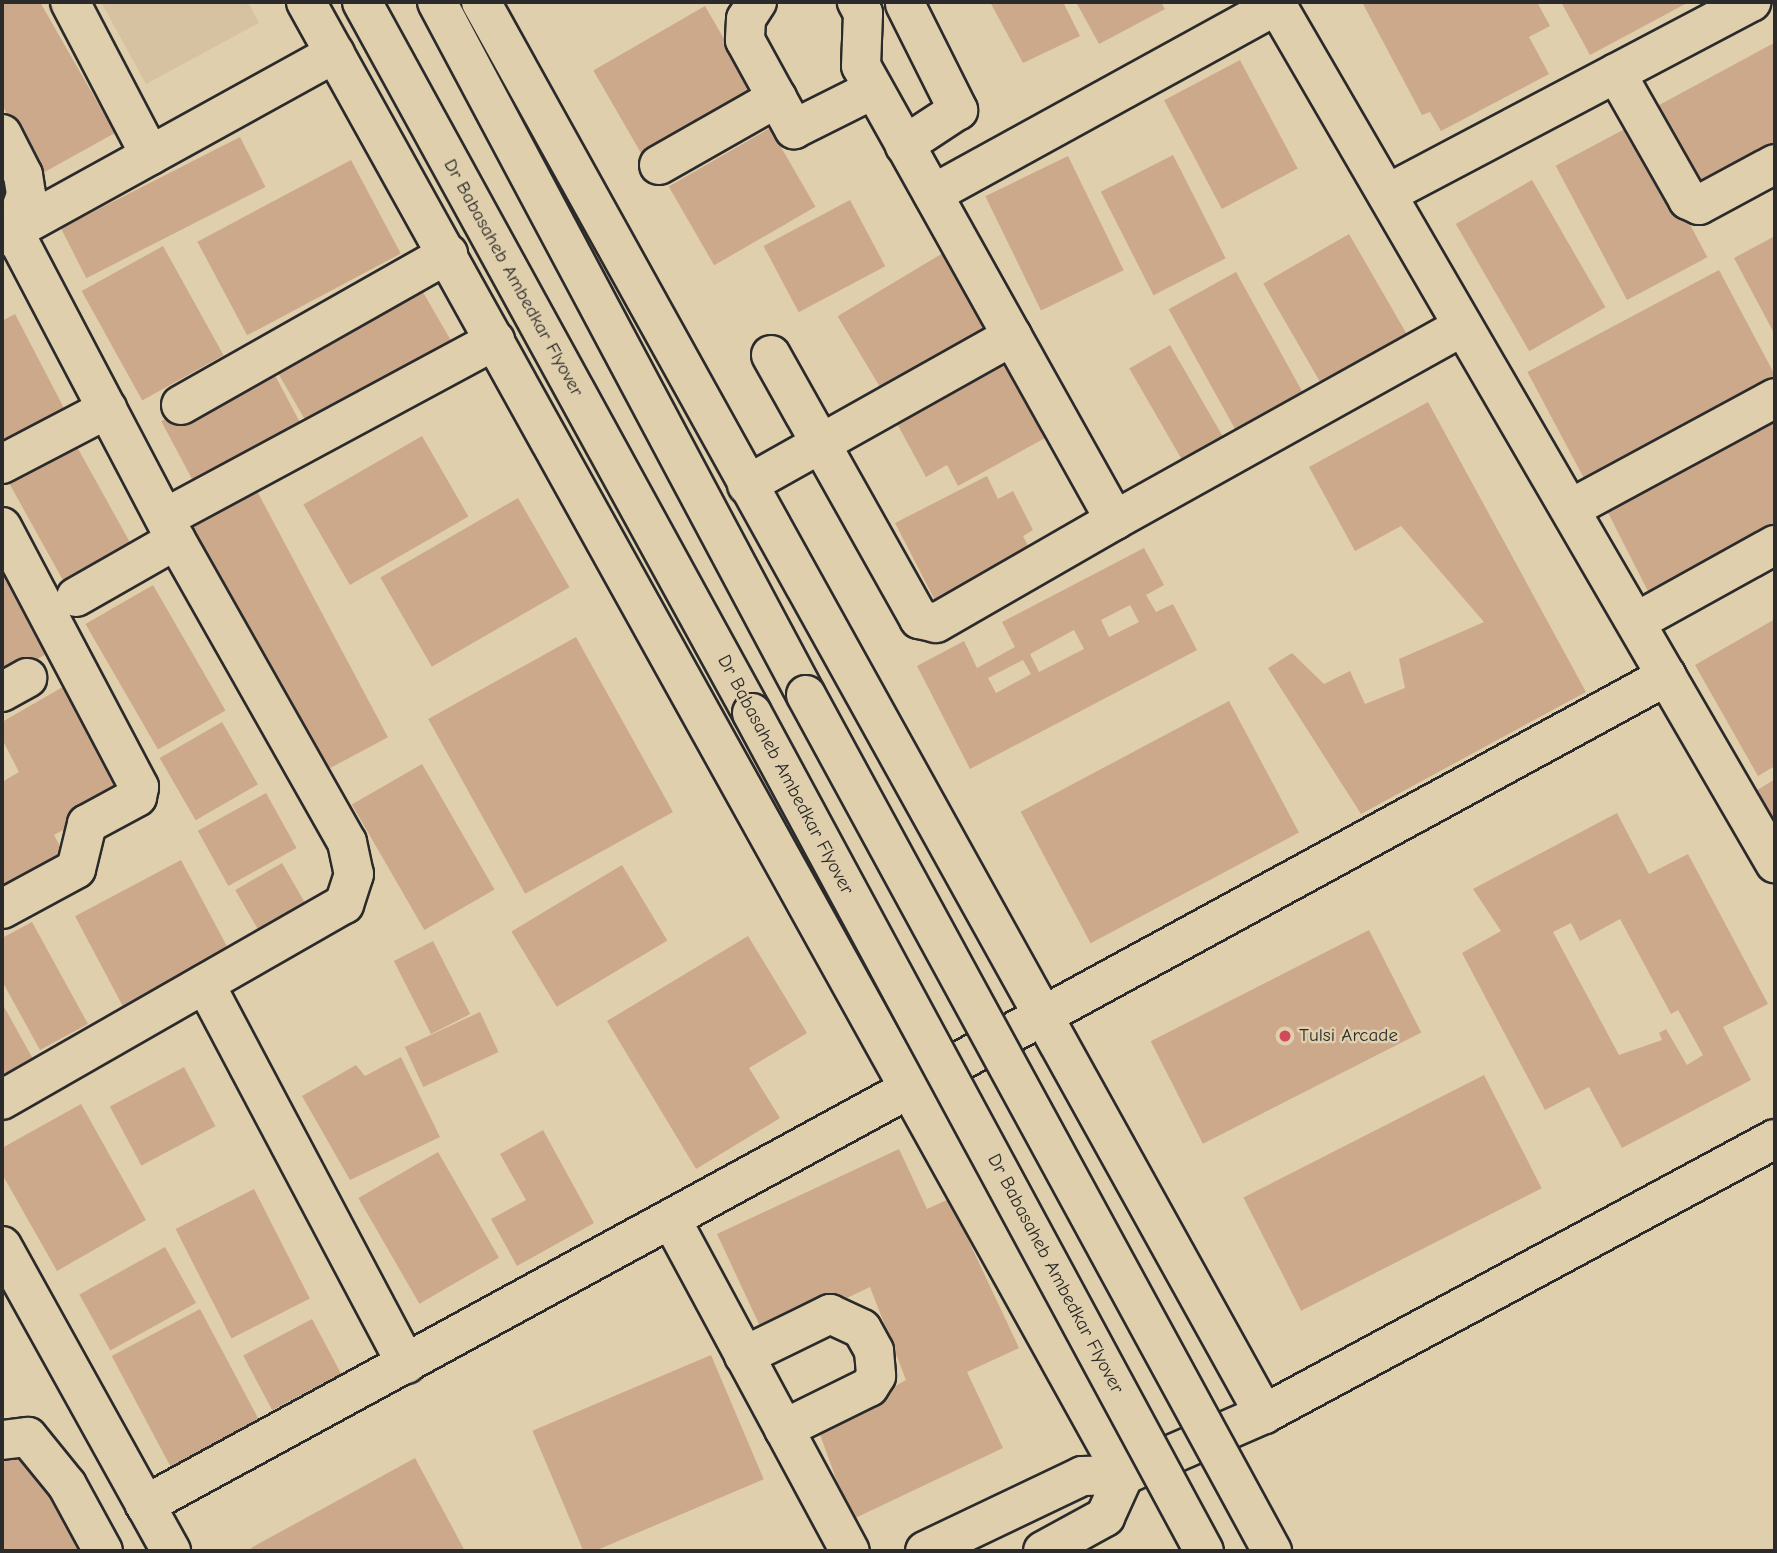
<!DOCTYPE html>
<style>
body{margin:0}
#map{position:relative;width:1777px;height:1553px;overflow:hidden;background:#e0cfac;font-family:"Comic Neue",sans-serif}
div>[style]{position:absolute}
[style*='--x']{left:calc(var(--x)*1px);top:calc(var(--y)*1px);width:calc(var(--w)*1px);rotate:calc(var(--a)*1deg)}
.built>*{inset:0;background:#d6c1a0}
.building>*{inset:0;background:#cda98c;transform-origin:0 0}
.roads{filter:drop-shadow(2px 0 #2b2b2b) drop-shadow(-2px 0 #2b2b2b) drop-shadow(0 2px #2b2b2b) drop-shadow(0 -2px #2b2b2b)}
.minor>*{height:38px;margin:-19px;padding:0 19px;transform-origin:19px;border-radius:19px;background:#e0cfac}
.major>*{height:38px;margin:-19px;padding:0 19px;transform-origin:19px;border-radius:19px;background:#e0cfac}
.bridges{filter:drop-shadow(2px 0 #2b2b2b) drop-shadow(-2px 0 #2b2b2b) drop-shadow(0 2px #2b2b2b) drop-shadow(0 -2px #2b2b2b)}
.major-bridge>*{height:38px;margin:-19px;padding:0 19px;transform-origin:19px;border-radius:19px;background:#e0cfac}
.dots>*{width:19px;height:19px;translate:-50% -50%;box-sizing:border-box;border:4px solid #e0cfac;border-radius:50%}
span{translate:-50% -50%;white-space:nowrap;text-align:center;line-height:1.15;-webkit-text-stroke:5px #e0cfac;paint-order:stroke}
.street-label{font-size:19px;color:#2b2b2b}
.poi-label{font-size:19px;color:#2b2b2b}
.left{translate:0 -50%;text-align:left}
.frame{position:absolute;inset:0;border:4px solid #2b2b2b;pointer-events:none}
</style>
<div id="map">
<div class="built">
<i style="clip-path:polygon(101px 2px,248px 2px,259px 23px,146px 84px)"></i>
</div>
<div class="building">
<i style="clip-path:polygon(2px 2px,40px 2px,115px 133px,41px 174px,2px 105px)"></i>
<i style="clip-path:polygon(990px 2px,1063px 2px,1080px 36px,1023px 63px)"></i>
<i style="clip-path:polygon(1076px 2px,1161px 2px,1165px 9px,1099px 44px)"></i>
<i style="clip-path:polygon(1362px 2px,1537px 2px,1550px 26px,1529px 37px,1549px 74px,1441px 131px,1430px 112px,1422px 115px)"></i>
<i style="clip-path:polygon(1561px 2px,1689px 2px,1590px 55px)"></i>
<i style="left:705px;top:6px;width:100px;height:129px;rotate:60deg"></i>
<i style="clip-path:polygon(1774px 43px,1775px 157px,1696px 200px,1648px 111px)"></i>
<i style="left:1240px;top:60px;width:123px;height:86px;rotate:62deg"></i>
<i style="left:1636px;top:123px;width:152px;height:91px;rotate:62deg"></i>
<i style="left:770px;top:128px;width:91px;height:117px;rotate:60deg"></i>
<i style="left:240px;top:137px;width:56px;height:201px;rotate:63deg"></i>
<i style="left:1173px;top:155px;width:116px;height:81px;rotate:63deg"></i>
<i style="left:1068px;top:156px;width:127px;height:92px;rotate:64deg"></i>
<i style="left:351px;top:160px;width:106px;height:174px;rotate:62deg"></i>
<i style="left:1532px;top:180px;width:147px;height:88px;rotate:60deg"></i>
<i style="left:850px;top:200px;width:75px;height:98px;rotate:62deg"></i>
<i style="left:1349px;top:234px;width:120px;height:99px;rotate:60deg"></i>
<i style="clip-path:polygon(1775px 236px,1775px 335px,1734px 258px)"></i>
<i style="left:163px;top:246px;width:125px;height:93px;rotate:61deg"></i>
<i style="left:943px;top:253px;width:87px;height:123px;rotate:59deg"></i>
<i style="left:1719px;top:270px;width:121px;height:217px;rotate:62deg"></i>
<i style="left:1236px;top:272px;width:148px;height:77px;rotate:61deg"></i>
<i style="left:416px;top:280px;width:81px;height:166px;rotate:60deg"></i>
<i style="clip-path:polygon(15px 314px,67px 414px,2px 447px,2px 321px)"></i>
<i style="left:1170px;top:345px;width:118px;height:47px;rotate:60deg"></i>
<i style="clip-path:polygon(1002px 360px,1045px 438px,958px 486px,947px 465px,926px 477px,895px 420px)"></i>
<i style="left:269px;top:364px;width:81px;height:122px;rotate:62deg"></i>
<i style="clip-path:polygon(1428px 402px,1586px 692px,1361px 814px,1268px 668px,1292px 653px,1324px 684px,1350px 671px,1365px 704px,1405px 688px,1399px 659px,1484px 622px,1401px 526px,1355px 551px,1309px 467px)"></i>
<i style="clip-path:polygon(1775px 408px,1775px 535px,1654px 603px,1602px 501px)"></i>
<i style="left:71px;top:436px;width:138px;height:77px;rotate:61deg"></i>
<i style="left:422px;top:436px;width:93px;height:137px;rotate:60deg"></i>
<i style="clip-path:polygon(987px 476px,998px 499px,1013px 491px,1033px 530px,1023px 536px,1036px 561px,940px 610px,895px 523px)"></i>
<i style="left:257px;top:491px;width:279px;height:75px;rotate:62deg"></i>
<i style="left:518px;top:498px;width:103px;height:159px;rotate:60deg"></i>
<i style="clip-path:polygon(evenodd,1144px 548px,1164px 585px,1146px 595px,1156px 612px,1173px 604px,1197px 650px,970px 769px,917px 666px,964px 641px,977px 668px,1015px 647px,1002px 622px,1144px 548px,1130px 605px,1139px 622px,1109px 637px,1101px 620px,1130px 605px,1144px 548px,1074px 630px,1084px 649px,1039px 672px,1030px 654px,1074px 630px,1144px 548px,1023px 660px,1031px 674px,996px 693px,988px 678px,1023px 660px)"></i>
<i style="clip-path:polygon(2px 569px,51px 651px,4px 679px,2px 675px)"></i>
<i style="left:153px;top:585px;width:145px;height:78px;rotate:60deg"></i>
<i style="clip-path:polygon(1775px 619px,1775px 766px,1758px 776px,1695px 665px)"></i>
<i style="left:576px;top:637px;width:200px;height:169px;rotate:61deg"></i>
<i style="clip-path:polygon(73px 681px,134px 792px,54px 835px,69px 863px,2px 900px,2px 782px,19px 772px,2px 739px,2px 722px)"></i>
<i style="left:1229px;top:701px;width:149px;height:236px;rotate:62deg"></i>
<i style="left:222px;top:722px;width:72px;height:72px;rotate:60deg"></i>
<i style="left:422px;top:764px;width:145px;height:81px;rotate:60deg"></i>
<i style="clip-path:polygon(1775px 779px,1775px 834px,1751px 794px)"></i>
<i style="left:266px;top:793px;width:63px;height:78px;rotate:61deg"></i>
<i style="clip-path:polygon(evenodd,1617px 813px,1649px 874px,1688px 854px,1768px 1004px,1723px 1027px,1751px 1080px,1622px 1148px,1589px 1087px,1545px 1110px,1462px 953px,1501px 931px,1473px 889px,1617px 813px,1620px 919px,1671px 1014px,1678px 1010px,1703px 1055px,1687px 1065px,1666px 1029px,1659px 1033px,1662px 1040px,1619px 1055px,1553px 932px,1571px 923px,1580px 941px,1620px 919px)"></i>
<i style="left:181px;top:860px;width:108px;height:120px;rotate:62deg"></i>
<i style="left:282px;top:863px;width:48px;height:54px;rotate:60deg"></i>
<i style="left:622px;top:865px;width:88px;height:129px;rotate:59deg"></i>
<i style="clip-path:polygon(32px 922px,88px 1024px,40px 1050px,2px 981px,2px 938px)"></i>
<i style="left:1369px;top:930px;width:115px;height:245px;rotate:63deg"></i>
<i style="clip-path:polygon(748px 936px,807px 1033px,749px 1068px,780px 1118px,696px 1169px,607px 1021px)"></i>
<i style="left:433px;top:941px;width:82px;height:44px;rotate:63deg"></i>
<i style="clip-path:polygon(2px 1003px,33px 1059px,2px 1077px)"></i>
<i style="left:480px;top:1012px;width:44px;height:83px;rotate:65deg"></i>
<i style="clip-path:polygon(401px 1057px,440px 1137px,350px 1180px,302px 1096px,356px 1065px,365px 1076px)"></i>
<i style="left:184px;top:1067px;width:67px;height:84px;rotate:62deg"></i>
<i style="left:1484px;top:1075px;width:127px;height:270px;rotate:63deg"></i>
<i style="clip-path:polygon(81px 1104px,146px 1220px,57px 1271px,2px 1174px,2px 1148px)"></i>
<i style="clip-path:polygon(543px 1130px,594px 1223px,517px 1266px,491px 1219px,526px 1200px,500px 1154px)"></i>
<i style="clip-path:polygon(899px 1149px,927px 1209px,949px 1199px,1019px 1348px,967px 1372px,1003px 1448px,851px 1520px,818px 1429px,906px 1380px,870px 1287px,765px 1337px,717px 1234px)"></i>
<i style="left:438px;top:1152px;width:122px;height:92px;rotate:60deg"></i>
<i style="left:254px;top:1189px;width:123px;height:88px;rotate:63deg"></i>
<i style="left:165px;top:1247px;width:64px;height:98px;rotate:61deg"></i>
<i style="left:200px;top:1309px;width:128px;height:100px;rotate:62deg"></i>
<i style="left:312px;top:1319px;width:62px;height:78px;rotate:62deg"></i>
<i style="left:711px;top:1355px;width:135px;height:194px;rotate:67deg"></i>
<i style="clip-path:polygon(27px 1445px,78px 1551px,2px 1551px,2px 1457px)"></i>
<i style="clip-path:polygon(415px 1458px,465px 1551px,253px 1551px,251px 1548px)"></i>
</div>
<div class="roads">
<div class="minor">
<i style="--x:70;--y:2;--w:173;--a:62.4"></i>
<i style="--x:306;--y:2;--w:1685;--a:60.96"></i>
<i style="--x:481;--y:2;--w:1615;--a:60.99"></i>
<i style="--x:757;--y:2;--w:20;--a:123"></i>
<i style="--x:746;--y:19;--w:21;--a:93"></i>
<i style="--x:745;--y:40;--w:102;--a:61.2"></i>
<i style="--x:794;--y:129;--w:89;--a:-26.6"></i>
<i style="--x:1275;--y:2;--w:996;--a:59.86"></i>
<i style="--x:905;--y:4;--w:119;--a:63.4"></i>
<i style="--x:958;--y:110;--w:64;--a:146.6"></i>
<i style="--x:1616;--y:73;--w:146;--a:60.4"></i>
<i style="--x:1688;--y:200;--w:12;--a:24"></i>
<i style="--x:1699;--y:205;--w:86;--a:-28.3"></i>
<i style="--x:2;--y:134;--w:46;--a:62.9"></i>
<i style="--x:23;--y:175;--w:20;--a:81"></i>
<i style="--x:26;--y:195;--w:37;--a:110"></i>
<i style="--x:13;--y:230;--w:350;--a:62.3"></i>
<i style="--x:176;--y:540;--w:347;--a:60.5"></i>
<i style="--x:347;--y:842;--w:33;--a:78"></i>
<i style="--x:354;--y:874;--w:32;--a:108"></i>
<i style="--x:344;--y:904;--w:394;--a:150.2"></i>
<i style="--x:659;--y:165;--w:136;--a:-29.6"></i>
<i style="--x:933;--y:194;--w:393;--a:-28.8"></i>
<i style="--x:1387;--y:194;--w:412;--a:-27.8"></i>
<i style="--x:4;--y:236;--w:378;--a:-28.9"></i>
<i style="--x:1012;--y:336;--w:211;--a:60.8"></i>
<i style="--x:1115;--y:520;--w:398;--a:-29.1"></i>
<i style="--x:771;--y:355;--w:303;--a:60.7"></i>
<i style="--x:919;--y:619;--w:17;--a:13"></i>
<i style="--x:936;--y:623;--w:207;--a:-29.9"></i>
<i style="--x:181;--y:405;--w:307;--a:-29.5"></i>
<i style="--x:2;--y:464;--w:119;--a:-27.6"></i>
<i style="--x:747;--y:485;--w:304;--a:-29.3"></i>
<i style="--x:1012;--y:336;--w:309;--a:-119.2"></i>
<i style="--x:861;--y:66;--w:53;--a:-87.8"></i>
<i style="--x:863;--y:13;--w:13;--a:-119"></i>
<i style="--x:1570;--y:509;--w:233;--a:-28.4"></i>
<i style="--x:165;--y:518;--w:375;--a:-28.3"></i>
<i style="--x:2;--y:527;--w:294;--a:62.2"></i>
<i style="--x:139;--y:787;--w:10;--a:101"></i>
<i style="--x:137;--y:797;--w:57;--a:151.6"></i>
<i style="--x:87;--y:824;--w:46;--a:103.7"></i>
<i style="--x:76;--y:869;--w:84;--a:151.6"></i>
<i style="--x:76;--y:597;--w:115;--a:-29.7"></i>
<i style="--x:1636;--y:622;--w:159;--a:-29"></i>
<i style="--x:2;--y:692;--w:29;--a:-29"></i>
<i style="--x:205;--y:984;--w:430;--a:62.1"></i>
<i style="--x:671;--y:1219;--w:377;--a:61.7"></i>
<i style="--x:2;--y:1246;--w:349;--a:61"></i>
<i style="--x:744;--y:1356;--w:96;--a:-26"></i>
<i style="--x:830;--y:1314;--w:35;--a:25"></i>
<i style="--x:862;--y:1329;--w:25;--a:61"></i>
<i style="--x:874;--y:1351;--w:25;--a:85"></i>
<i style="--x:876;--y:1376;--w:13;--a:122"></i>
<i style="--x:869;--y:1387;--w:95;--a:153.7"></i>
<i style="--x:2;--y:1440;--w:26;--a:-7"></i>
<i style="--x:28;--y:1437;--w:62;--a:50.9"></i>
<i style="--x:67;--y:1485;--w:75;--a:61.4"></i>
<i style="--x:145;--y:1505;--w:1733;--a:-28.58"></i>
<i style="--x:925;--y:1551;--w:174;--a:-25.5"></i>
<i style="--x:1082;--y:1476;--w:42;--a:-1.4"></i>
<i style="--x:1124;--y:1475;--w:153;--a:-23.5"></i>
<i style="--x:1264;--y:1414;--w:580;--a:-28.29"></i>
<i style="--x:1043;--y:1551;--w:71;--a:-28.7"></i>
<i style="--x:1105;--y:1517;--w:46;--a:-65.7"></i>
</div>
<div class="major">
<i style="--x:362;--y:2;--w:811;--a:61.25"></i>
<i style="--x:437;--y:2;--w:785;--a:61.97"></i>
</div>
</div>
<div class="bridges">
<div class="major-bridge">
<i style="--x:806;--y:695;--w:975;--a:61.44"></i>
<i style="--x:752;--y:713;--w:952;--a:61.66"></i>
</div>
</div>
<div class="dots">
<i style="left:1285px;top:1036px;background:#d1495b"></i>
</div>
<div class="street-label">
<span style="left:513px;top:278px;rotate:61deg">Dr Babasaheb Ambedkar Flyover</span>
<span style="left:785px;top:775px;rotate:62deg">Dr Babasaheb Ambedkar Flyover</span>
<span style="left:1055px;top:1274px;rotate:62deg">Dr Babasaheb Ambedkar Flyover</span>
</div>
<div class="poi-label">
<span class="left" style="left:1299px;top:1036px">Tulsi Arcade</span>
</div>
<div class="frame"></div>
</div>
